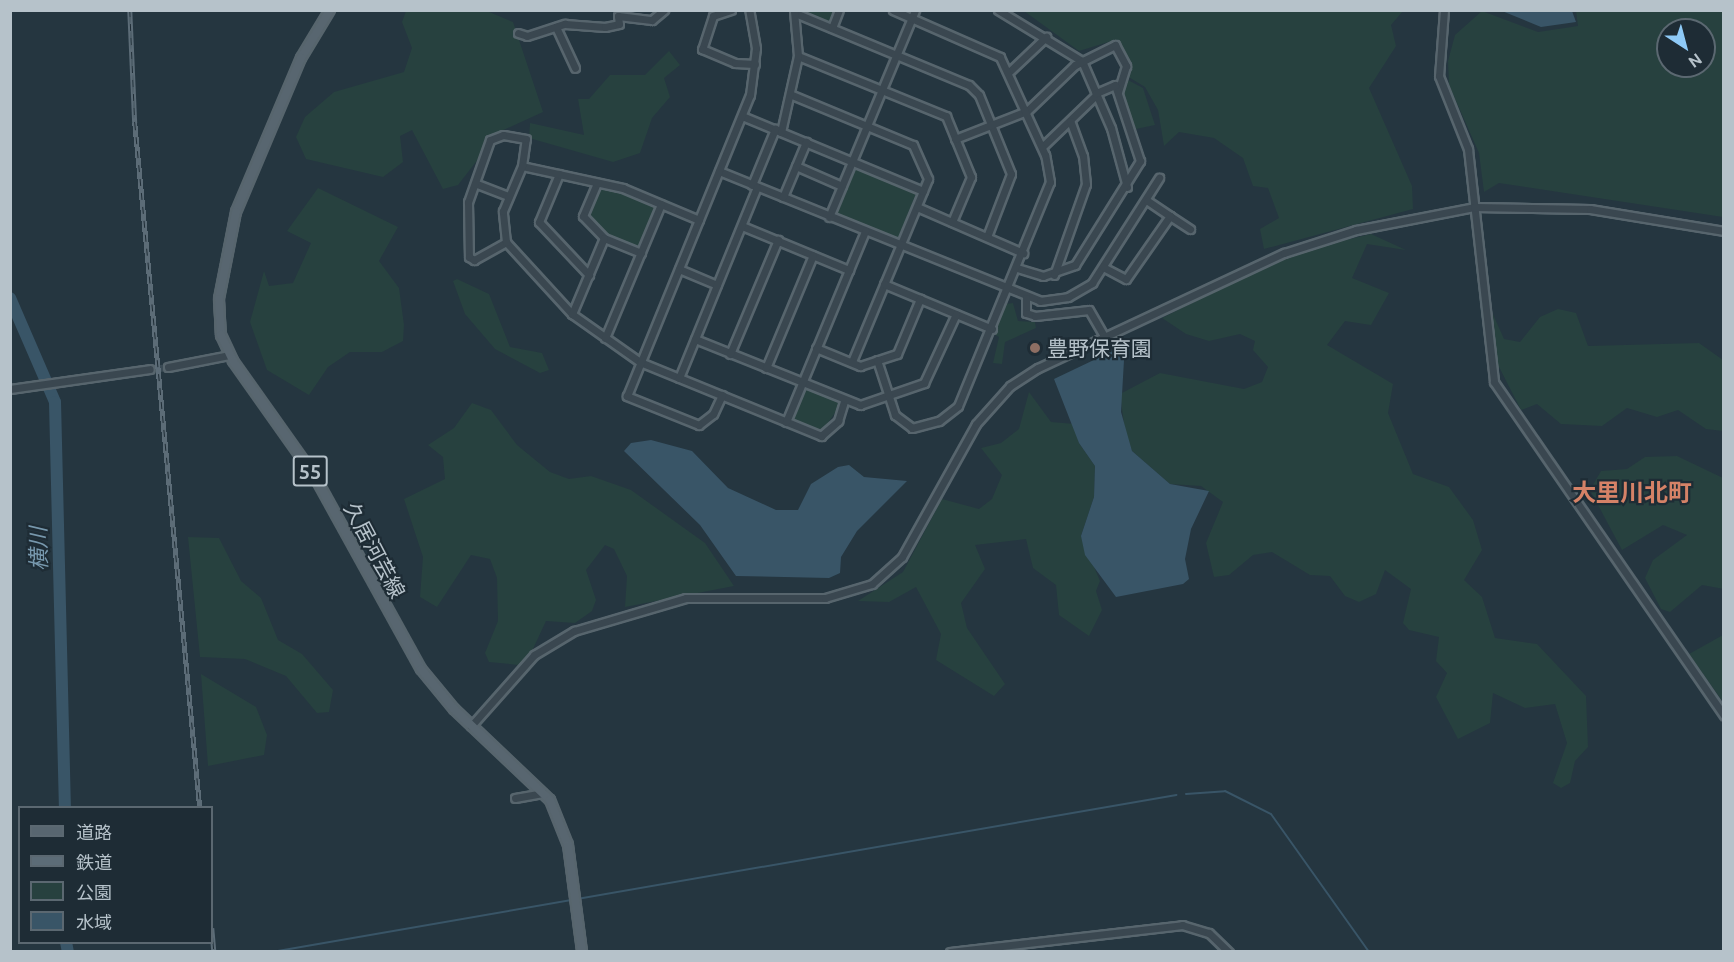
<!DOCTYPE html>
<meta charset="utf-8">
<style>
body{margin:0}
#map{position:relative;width:1734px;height:962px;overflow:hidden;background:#253640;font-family:Ubuntu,"Noto Sans JP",sans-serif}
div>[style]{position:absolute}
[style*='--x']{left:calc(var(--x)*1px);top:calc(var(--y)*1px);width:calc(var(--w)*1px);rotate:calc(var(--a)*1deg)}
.green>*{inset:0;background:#27413f;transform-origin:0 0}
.water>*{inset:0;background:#395567}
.stream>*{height:2px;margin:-1px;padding:0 1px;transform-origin:1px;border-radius:1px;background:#395567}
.river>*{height:12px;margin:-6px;padding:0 6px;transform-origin:6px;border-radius:6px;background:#395567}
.minor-tunnel>*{height:7px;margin-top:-3.5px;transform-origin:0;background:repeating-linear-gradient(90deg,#3b4b55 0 7px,transparent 0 10.5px)}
.roads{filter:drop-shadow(2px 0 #57656d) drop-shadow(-2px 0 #57656d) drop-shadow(0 2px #57656d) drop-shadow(0 -2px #57656d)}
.minor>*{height:7px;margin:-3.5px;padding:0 3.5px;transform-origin:3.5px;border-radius:3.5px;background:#3a4750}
.major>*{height:8px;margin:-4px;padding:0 4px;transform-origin:4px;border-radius:4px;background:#586670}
.rail>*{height:4.5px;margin-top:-2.25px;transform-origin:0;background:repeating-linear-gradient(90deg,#1e2c35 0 7px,#5c6c77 0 14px);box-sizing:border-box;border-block:2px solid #5c6c77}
.dots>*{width:16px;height:16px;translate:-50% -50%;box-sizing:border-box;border:3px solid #1e2c35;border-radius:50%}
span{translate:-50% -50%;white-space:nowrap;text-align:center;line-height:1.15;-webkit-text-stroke:4.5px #1e2c35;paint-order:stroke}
.shield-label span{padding:2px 4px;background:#1e2c35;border:2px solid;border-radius:4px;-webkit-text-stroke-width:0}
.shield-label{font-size:20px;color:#b6c2ca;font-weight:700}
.poi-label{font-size:21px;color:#b6c2ca}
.left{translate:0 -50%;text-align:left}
.street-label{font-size:21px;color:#b6c2ca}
.water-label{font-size:22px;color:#7798ad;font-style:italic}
.quarter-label{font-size:24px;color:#d58267;font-weight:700}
.frame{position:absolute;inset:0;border:12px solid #b6c2ca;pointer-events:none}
.legend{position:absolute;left:18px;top:806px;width:195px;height:138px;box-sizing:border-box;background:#1e2c35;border:2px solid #5b6871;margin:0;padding:8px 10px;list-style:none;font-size:18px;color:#b6c2ca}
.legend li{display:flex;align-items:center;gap:12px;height:30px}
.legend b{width:30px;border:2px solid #5b6871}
.north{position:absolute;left:1656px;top:18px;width:60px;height:60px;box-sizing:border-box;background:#1e2c35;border:2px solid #5b6871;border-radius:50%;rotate:144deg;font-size:16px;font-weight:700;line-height:24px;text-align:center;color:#b6c2ca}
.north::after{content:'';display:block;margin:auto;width:21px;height:27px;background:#8ecaf7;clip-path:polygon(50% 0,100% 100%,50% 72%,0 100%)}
</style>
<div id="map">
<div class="green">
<i style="clip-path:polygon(797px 10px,837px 11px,831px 24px)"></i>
<i style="clip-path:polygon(406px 11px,487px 11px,513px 22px,543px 112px,486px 138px,479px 158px,458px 185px,443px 189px,412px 130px,400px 136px,403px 162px,383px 177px,306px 159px,296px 137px,305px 117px,334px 92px,404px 72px,412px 48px,402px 22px)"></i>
<i style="clip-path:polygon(1024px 11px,1403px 11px,1391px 25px,1396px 46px,1369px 88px,1412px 186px,1413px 209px,1264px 249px,1260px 229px,1279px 218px,1268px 188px,1253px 186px,1243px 158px,1214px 138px,1179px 132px,1164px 146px,1158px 110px,1145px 87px,1127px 76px,1131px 63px,1115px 40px,1079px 51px)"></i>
<i style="clip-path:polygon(evenodd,1482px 11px,1538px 32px,1578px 26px,1576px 11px,1723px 11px,1723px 217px,1499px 183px,1484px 192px,1479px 153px,1449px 85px,1448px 61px,1455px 35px,1482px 11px,1668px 30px,1704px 30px,1704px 66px,1668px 66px,1668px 30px)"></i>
<i style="clip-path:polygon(669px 51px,680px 65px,664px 78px,670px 97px,652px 118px,640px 153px,613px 162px,529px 138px,530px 123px,584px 135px,578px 99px,589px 99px,610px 75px,645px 75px)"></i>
<i style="clip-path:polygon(1126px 79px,1143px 88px,1155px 125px,1136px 129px,1122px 98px)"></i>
<i style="left:856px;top:166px;width:66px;height:51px;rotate:22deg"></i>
<i style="clip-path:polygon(600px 187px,656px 205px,640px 247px,606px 236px,587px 217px)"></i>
<i style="clip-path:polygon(318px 188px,398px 227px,379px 261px,399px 288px,404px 325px,403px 341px,382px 352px,350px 352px,328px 367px,309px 395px,267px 370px,250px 322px,264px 271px,269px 286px,293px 283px,311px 243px,287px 231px)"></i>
<i style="clip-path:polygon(1371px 234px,1406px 250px,1367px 244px,1352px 278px,1389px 293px,1371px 325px,1345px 321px,1327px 345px,1393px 384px,1388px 413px,1413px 474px,1449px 487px,1473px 520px,1482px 550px,1464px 580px,1482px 597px,1495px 638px,1537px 644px,1586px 696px,1588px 747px,1575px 761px,1570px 783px,1561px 788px,1553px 783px,1567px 743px,1555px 704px,1525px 708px,1493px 693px,1490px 723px,1458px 739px,1436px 697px,1447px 673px,1436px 661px,1439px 637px,1409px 630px,1403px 623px,1411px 589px,1385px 570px,1376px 594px,1359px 602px,1345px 596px,1330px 576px,1310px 575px,1272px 552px,1253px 555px,1229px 575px,1214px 577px,1206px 543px,1223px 502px,1201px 486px,1170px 484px,1132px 451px,1125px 431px,1120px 394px,1160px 373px,1244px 389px,1262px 382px,1268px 367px,1253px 350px,1255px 341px,1240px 334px,1209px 341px,1186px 334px,1162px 318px,1295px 252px)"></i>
<i style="clip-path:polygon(457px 279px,489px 294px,510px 347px,542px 353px,549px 370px,540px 373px,495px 349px,465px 314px,453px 281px)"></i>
<i style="clip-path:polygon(1013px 303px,1018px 321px,1035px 322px,1036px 328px,1005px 342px,1002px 364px,993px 363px,999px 337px,994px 334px,1006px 304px)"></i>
<i style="clip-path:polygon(1558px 309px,1576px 313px,1588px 346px,1699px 343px,1723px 360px,1723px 431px,1706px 429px,1678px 410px,1657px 417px,1627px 408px,1602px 426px,1561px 424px,1537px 404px,1521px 410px,1496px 361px,1492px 312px,1504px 339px,1520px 342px,1540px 317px)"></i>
<i style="clip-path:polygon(806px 388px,841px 404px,821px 433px,792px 418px)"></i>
<i style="clip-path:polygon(1029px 392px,1051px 422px,1075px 424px,1079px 443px,1095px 466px,1094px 497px,1081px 536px,1100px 581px,1096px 591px,1102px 610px,1089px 636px,1059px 615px,1056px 585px,1033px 568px,1026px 539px,975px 545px,985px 569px,961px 603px,967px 628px,1005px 684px,994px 696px,936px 660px,941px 634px,916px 587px,889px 602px,858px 601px,903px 572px,942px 499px,979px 509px,992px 499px,1002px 475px,981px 448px,1001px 443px,1019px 429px)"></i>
<i style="clip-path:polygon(472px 403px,491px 410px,517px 445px,550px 472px,569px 479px,591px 476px,631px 490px,705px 543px,734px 586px,625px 607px,627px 576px,614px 549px,605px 545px,586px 570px,596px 600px,592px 611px,575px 623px,546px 621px,532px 651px,519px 665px,489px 662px,485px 653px,498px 621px,497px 578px,490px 559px,471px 555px,437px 607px,420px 597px,423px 557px,404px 499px,445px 479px,443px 457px,428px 445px,454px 428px)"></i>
<i style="clip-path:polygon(1677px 456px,1723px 478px,1724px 589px,1702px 585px,1670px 612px,1661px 609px,1645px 578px,1653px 560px,1687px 535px,1663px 525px,1622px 550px,1590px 490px,1601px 471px,1627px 469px,1645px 457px)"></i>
<i style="clip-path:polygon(188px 537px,219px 538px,241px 581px,261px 598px,278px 640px,302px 654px,333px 690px,329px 712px,317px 713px,286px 676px,245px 659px,200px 657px)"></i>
<i style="clip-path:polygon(1723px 635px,1723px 702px,1689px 654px)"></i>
<i style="clip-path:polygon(201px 674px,256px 707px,267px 735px,264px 755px,208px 766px)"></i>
</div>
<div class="water">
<i style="clip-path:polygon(1502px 11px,1572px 11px,1576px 22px,1541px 27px)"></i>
<i style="clip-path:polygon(1119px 348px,1124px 360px,1121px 412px,1132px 451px,1170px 484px,1209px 491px,1191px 529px,1185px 559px,1189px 579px,1183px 584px,1116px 597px,1085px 555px,1081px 536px,1094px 497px,1095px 466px,1079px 443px,1054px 379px)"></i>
<i style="clip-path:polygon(651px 440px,692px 451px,728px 488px,776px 510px,798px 510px,811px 484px,838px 467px,849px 465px,864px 477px,907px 481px,857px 531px,841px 557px,840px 573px,829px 578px,736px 576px,700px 525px,624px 451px,631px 443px)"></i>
</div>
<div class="stream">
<i style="--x:1186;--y:794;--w:39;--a:-4"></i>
<i style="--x:1225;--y:791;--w:51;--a:26.6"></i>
<i style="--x:1271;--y:814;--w:169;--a:54.6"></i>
<i style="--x:272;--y:952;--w:918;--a:-9.85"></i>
</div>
<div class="river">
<i style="--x:10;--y:298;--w:113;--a:66.6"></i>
<i style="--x:55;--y:402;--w:406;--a:88.6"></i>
<i style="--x:66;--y:942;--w:10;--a:79"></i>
</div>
<div class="minor-tunnel">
<i style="--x:150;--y:369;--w:18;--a:-6"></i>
</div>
<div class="roads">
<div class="minor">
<i style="--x:731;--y:10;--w:19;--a:162"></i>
<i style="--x:713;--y:16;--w:35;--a:108"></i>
<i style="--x:702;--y:49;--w:36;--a:23"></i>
<i style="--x:735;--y:63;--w:20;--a:3"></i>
<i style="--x:998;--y:10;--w:98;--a:31.3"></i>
<i style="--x:1082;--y:61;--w:73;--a:66.6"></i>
<i style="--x:1111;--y:128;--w:61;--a:74.8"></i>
<i style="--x:1444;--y:10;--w:66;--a:94.3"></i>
<i style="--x:1439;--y:76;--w:79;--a:68.3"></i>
<i style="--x:1468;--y:149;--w:234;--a:83.6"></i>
<i style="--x:1494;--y:382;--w:405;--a:55.4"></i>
<i style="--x:795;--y:13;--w:188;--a:22.5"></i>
<i style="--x:969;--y:85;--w:14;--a:45"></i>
<i style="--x:979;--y:95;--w:85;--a:67.9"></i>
<i style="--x:1011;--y:174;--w:67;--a:110.9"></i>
<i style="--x:556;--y:27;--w:45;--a:65.1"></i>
<i style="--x:832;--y:28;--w:19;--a:-69"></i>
<i style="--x:518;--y:33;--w:9;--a:18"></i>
<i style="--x:527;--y:36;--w:40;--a:-18"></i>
<i style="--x:565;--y:24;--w:40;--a:4.3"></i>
<i style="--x:605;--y:27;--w:14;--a:-12"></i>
<i style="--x:619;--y:24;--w:8;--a:-97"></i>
<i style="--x:618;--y:16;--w:34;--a:7"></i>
<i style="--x:652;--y:20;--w:16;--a:-40"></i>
<i style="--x:798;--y:56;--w:160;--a:22.1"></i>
<i style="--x:946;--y:116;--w:66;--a:67.7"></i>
<i style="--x:971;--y:177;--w:49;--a:112.9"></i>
<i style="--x:1010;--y:71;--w:50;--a:-43.4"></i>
<i style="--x:792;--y:95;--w:131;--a:22.5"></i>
<i style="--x:913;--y:145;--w:37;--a:66"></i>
<i style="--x:928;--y:179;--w:198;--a:112.6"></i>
<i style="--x:742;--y:116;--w:196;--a:22.5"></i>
<i style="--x:781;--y:132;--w:78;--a:-77.4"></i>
<i style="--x:798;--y:56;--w:45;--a:-95.1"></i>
<i style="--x:955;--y:139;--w:77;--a:-21.3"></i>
<i style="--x:1027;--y:111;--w:66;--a:-43.8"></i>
<i style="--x:1075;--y:65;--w:45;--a:-26.6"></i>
<i style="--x:1115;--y:45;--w:24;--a:62"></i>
<i style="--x:1126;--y:66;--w:27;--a:107"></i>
<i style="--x:1042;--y:147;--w:75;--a:-43.9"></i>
<i style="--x:796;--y:166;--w:50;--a:23.5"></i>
<i style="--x:719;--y:171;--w:346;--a:22"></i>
<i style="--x:1040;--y:301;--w:28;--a:-8"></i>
<i style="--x:1068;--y:297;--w:28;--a:-30"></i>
<i style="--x:1092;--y:283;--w:125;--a:-57.5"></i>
<i style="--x:559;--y:174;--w:52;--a:112.6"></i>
<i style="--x:539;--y:222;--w:73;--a:46.7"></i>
<i style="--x:597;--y:183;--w:36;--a:113"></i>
<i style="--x:583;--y:216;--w:30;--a:46"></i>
<i style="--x:604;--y:238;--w:40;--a:22"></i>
<i style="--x:477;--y:184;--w:34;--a:21"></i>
<i style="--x:752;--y:185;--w:61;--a:-67.7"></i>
<i style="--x:783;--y:197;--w:60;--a:-67.3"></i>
<i style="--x:917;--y:207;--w:116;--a:23.5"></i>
<i style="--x:1170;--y:216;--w:24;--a:33"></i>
<i style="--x:829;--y:217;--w:224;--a:-67.4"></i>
<i style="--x:699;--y:220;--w:82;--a:-157.2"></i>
<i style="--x:623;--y:188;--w:103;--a:-167.7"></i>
<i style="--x:522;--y:166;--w:27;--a:-82"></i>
<i style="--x:526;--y:139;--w:23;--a:-170"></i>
<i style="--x:503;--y:135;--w:14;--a:159"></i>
<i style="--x:490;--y:140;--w:66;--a:109.5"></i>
<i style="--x:468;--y:202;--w:55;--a:89"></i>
<i style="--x:469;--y:257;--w:6;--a:31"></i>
<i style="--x:474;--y:260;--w:37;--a:-29"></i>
<i style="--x:506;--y:242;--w:98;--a:47.5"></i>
<i style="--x:572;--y:314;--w:83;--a:35.2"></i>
<i style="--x:640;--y:362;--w:196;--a:22.2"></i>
<i style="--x:821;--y:436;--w:23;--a:-41"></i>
<i style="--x:838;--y:421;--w:21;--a:-73"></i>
<i style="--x:742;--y:226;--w:116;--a:22.4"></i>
<i style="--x:506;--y:242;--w:31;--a:-96"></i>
<i style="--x:503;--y:211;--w:49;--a:-67.1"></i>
<i style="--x:1103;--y:267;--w:26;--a:28"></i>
<i style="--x:1126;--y:279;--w:77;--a:-55.1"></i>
<i style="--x:1170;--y:216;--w:27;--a:-146"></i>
<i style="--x:1017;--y:268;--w:27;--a:17"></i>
<i style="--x:1043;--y:276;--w:34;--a:-19"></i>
<i style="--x:1075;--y:265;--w:123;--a:-58"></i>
<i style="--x:1140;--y:161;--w:80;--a:-108.2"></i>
<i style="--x:1115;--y:85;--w:21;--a:157"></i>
<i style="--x:679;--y:269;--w:41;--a:22.8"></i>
<i style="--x:1054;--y:275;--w:96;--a:-70.6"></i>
<i style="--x:1086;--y:184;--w:28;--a:-96"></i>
<i style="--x:1083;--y:156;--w:37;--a:-110"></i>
<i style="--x:884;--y:284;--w:117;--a:22.6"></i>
<i style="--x:1026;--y:298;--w:15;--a:90"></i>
<i style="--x:1026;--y:313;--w:9;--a:18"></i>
<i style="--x:1035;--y:316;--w:54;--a:-6.3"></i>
<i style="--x:1089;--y:310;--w:30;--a:60"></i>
<i style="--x:572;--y:314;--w:82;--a:-67.2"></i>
<i style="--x:605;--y:338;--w:145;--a:-67.3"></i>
<i style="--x:695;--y:339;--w:178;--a:21.8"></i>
<i style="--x:860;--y:405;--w:68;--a:-19"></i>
<i style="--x:924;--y:383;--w:76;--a:-65.1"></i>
<i style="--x:816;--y:348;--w:48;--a:22.2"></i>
<i style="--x:860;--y:366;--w:39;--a:-18"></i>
<i style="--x:897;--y:354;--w:60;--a:-67.3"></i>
<i style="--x:730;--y:354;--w:124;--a:-67.2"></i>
<i style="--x:877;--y:360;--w:58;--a:71.9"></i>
<i style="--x:895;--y:415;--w:21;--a:37"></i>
<i style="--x:912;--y:428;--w:28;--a:-15"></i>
<i style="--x:939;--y:421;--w:24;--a:-38"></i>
<i style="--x:958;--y:406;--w:242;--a:-67.7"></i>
<i style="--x:1050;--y:182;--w:27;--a:-100"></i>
<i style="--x:1045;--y:155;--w:108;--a:-114.7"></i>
<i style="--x:1000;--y:57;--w:117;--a:-156.3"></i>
<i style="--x:168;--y:367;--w:62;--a:-11.1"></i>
<i style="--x:766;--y:368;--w:122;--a:-67.4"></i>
<i style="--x:679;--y:378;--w:206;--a:-67.8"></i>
<i style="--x:10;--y:389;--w:141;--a:-8.1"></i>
<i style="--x:722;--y:395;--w:21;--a:115"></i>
<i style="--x:713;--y:414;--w:18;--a:142"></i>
<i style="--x:699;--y:425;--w:78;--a:-158.1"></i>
<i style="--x:627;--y:396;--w:325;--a:-67.8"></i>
<i style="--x:750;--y:95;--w:47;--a:-82.7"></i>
<i style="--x:756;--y:48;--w:39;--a:-100"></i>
<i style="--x:786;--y:422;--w:207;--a:-67.5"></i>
<i style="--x:471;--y:726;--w:95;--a:-48.4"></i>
<i style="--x:534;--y:655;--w:47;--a:-31"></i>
<i style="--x:574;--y:631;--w:117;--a:-16.4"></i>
<i style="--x:686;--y:598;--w:139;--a:0"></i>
<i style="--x:825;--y:598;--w:49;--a:-16.6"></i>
<i style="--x:872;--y:584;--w:40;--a:-42"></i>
<i style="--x:902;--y:557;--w:152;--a:-60.9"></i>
<i style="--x:976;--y:424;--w:51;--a:-48.2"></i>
<i style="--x:1010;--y:386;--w:33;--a:-33"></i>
<i style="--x:1038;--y:368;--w:272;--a:-25.1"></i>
<i style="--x:1284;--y:253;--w:76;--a:-17.7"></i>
<i style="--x:1356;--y:230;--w:120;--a:-11"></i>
<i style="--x:1474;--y:207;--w:116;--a:1"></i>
<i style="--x:1590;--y:209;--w:136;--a:9.3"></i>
<i style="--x:515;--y:798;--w:28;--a:-10"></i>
<i style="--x:950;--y:952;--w:234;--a:-6.6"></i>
<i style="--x:1182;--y:925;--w:28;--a:17"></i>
<i style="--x:1209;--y:933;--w:28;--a:44"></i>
</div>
<div class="major">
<i style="--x:330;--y:10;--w:56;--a:121.1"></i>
<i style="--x:301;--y:58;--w:167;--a:112.9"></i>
<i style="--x:236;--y:212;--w:89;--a:101.1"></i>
<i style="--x:219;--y:299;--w:36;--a:87"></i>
<i style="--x:221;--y:335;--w:29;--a:65"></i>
<i style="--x:233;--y:361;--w:142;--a:54.7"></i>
<i style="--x:315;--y:477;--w:219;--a:61.1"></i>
<i style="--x:421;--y:669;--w:52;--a:50.5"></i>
<i style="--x:454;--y:709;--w:132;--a:43.5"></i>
<i style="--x:550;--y:800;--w:48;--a:68.2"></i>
<i style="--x:568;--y:845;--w:108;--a:82.5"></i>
</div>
</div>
<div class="rail">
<i style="--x:130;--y:10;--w:113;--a:87.5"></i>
<i style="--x:135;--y:123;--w:688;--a:84.58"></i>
<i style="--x:212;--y:928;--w:24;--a:85"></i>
</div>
<div class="dots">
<i style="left:1035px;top:348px;background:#8d6e63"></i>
</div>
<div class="shield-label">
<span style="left:310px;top:471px">55</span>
</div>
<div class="poi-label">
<span class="left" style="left:1047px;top:348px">豊野保育園</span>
</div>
<div class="street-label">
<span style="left:375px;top:550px;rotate:62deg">久居河芸線</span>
</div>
<div class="water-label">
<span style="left:38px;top:549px;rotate:-91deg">横川</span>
</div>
<div class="quarter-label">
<span style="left:1632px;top:493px">大里川北町</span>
</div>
<div class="frame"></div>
<ul class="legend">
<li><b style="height:8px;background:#586670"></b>道路</li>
<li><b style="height:8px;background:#5c6c77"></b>鉄道</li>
<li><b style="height:16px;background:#27413f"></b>公園</li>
<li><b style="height:16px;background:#395567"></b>水域</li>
</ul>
<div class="north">N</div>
</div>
